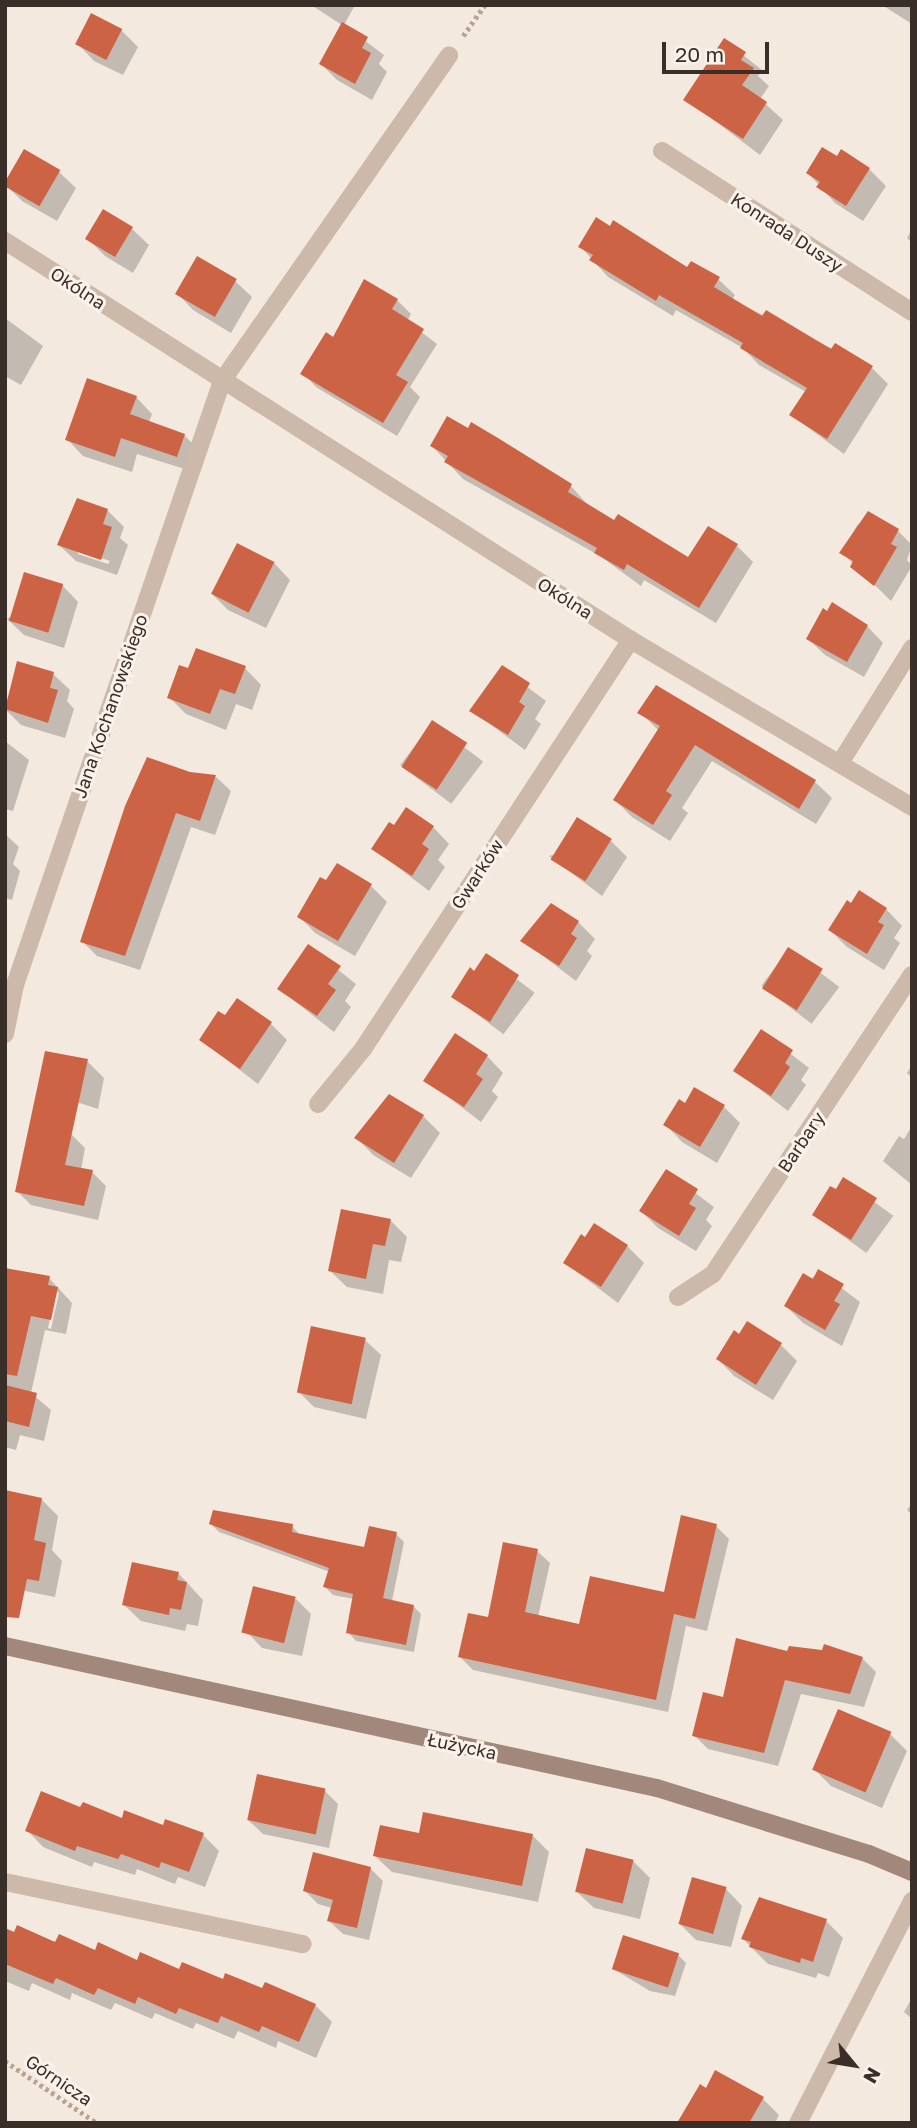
<!DOCTYPE html>
<meta charset="utf-8">
<style>
body{margin:0}
#map{position:relative;width:917px;height:2128px;overflow:hidden;background:#f4e9de;font-family:"Golos Text",sans-serif}
div>[style]{position:absolute}
[style*='--x']{left:calc(var(--x)*1px);top:calc(var(--y)*1px);width:calc(var(--w)*1px);rotate:calc(var(--a)*1deg)}
.shadow>*{inset:0;background:#0003;transform-origin:0 0}
.building>*{inset:0;background:#cc6344;transform-origin:0 0}
.path>*{height:4.5px;margin-top:-2.25px;transform-origin:0;background:repeating-linear-gradient(90deg,#b9a393 0 3.5px,transparent 0 7px)}
.lane>*{height:18px;margin:-9px;padding:0 9px;transform-origin:9px;border-radius:9px;background:#cdb9a9}
.street>*{height:18px;margin:-9px;padding:0 9px;transform-origin:9px;border-radius:9px;background:#cdb9a9}
.secondary>*{height:18px;margin:-9px;padding:0 9px;transform-origin:9px;border-radius:9px;background:#a1887a}
span{translate:-50% -50%;white-space:nowrap;text-align:center;line-height:1.15;-webkit-text-stroke:6px #fbf3eb;paint-order:stroke}
.street-label{font-size:18px;color:#3a2e29}
.frame{position:absolute;inset:0;border:7px solid #3a2e29;pointer-events:none}
.north{position:absolute;left:819px;top:2030px;width:70px;height:70px;-webkit-text-stroke:5px #fbf3eb;paint-order:stroke;rotate:120deg;font-size:19px;font-weight:700;line-height:28px;text-align:center;color:#3a2e29}
.north::after{content:'';display:block;margin:auto;width:24px;height:32px;background:#3a2e29;clip-path:polygon(50% 0,100% 100%,50% 72%,0 100%)}
.scale{position:absolute;left:662px;top:42px;width:107px;height:32px;box-sizing:border-box;border:4px solid #3a2e29;border-top:0;padding-left:9px;font-size:21px;line-height:24px;white-space:nowrap;color:#3a2e29;-webkit-text-stroke:5px #fbf3eb;paint-order:stroke}
</style>
<div id="map">
<div class="shadow">
<i style="clip-path:polygon(311px 5px,355px 5px,344px 25px,384px 55px,379px 64px,387px 72px,372px 100px,337px 80px,321px 64px,342px 25px)"></i>
<i style="clip-path:polygon(882px 5px,912px 5px,912px 24px)"></i>
<i style="clip-path:polygon(121px 30px,138px 47px,123px 75px,94px 61px,78px 44px)"></i>
<i style="clip-path:polygon(724px 40px,762px 70px,758px 76px,769px 86px,760px 99px,783px 120px,760px 155px,686px 99px)"></i>
<i style="clip-path:polygon(25px 152px,59px 172px,76px 188px,57px 221px,22px 201px,6px 185px)"></i>
<i style="clip-path:polygon(837px 158px,869px 169px,886px 186px,863px 221px,835px 203px,808px 173px)"></i>
<i style="clip-path:polygon(103px 212px,132px 229px,149px 245px,133px 273px,105px 256px,88px 239px)"></i>
<i style="clip-path:polygon(912px 229px,912px 243px,907px 238px)"></i>
<i style="clip-path:polygon(580px 246px,718px 279px,735px 295px,732px 300px,872px 368px,888px 384px,844px 454px,791px 415px,806px 392px,759px 365px,743px 348px,676px 310px,673px 316px,608px 277px)"></i>
<i style="clip-path:polygon(235px 281px,252px 297px,231px 333px,193px 310px,177px 293px)"></i>
<i style="clip-path:polygon(397px 300px,411px 314px,407px 321px,437px 344px,410px 387px,420px 397px,397px 436px,316px 387px,303px 373px,334px 339px)"></i>
<i style="clip-path:polygon(5px 318px,43px 346px,21px 385px,5px 376px)"></i>
<i style="clip-path:polygon(136px 397px,152px 414px,149px 422px,184px 435px,201px 452px,194px 472px,137px 454px,132px 472px,83px 456px,67px 439px)"></i>
<i style="clip-path:polygon(432px 446px,571px 486px,587px 504px,615px 523px,689px 559px,737px 546px,753px 562px,716px 623px,644px 580px,641px 586px,600px 556px,463px 479px)"></i>
<i style="clip-path:polygon(evenodd,107px 510px,124px 527px,120px 538px,128px 545px,117px 575px,76px 561px,59px 545px,107px 510px,78px 550px,110px 561px,108px 564px,78px 554px,78px 550px)"></i>
<i style="clip-path:polygon(858px 524px,898px 531px,912px 545px,907px 560px,912px 566px,891px 601px,841px 552px)"></i>
<i style="clip-path:polygon(274px 563px,290px 580px,266px 628px,228px 610px,211px 593px)"></i>
<i style="clip-path:polygon(62px 585px,78px 602px,64px 648px,24px 635px,7px 619px)"></i>
<i style="clip-path:polygon(867px 626px,883px 643px,864px 677px,825px 655px,808px 639px)"></i>
<i style="clip-path:polygon(18px 663px,53px 674px,70px 690px,67px 701px,74px 709px,65px 738px,21px 725px,5px 709px)"></i>
<i style="clip-path:polygon(245px 668px,261px 685px,252px 710px,236px 704px,226px 730px,186px 714px,169px 697px,189px 671px)"></i>
<i style="clip-path:polygon(502px 668px,546px 701px,535px 719px,541px 724px,525px 750px,471px 710px)"></i>
<i style="clip-path:polygon(657px 688px,815px 782px,832px 798px,816px 824px,712px 761px,682px 808px,688px 813px,670px 841px,632px 817px,615px 800px,659px 731px,640px 712px)"></i>
<i style="left:432px;top:723px;width:64px;height:53px;rotate:37deg"></i>
<i style="clip-path:polygon(5px 741px,29px 760px,13px 811px,5px 809px)"></i>
<i style="clip-path:polygon(190px 774px,216px 777px,231px 791px,215px 835px,191px 827px,140px 970px,97px 956px,82px 941px)"></i>
<i style="clip-path:polygon(394px 827px,433px 827px,449px 844px,438px 860px,445px 867px,429px 891px,374px 849px)"></i>
<i style="clip-path:polygon(5px 834px,19px 847px,13px 864px,20px 871px,12px 900px,5px 898px)"></i>
<i style="clip-path:polygon(610px 840px,627px 857px,602px 896px,549px 856px)"></i>
<i style="clip-path:polygon(371px 886px,387px 902px,355px 956px,315px 933px,299px 916px)"></i>
<i style="clip-path:polygon(852px 905px,886px 909px,902px 926px,894px 938px,900px 943px,884px 970px,847px 947px,830px 930px)"></i>
<i style="clip-path:polygon(578px 922px,595px 939px,587px 951px,592px 956px,576px 981px,523px 941px)"></i>
<i style="clip-path:polygon(308px 946px,356px 984px,345px 1001px,351px 1007px,334px 1032px,279px 989px)"></i>
<i style="left:789px;top:949px;width:63px;height:46px;rotate:37deg"></i>
<i style="left:486px;top:956px;width:61px;height:52px;rotate:37deg"></i>
<i style="clip-path:polygon(225px 1018px,270px 1023px,287px 1040px,258px 1084px,201px 1040px)"></i>
<i style="clip-path:polygon(761px 1031px,809px 1068px,801px 1080px,806px 1085px,788px 1111px,735px 1070px)"></i>
<i style="clip-path:polygon(487px 1056px,503px 1073px,492px 1091px,498px 1097px,481px 1122px,426px 1080px)"></i>
<i style="clip-path:polygon(87px 1061px,104px 1078px,98px 1109px,58px 1096px)"></i>
<i style="clip-path:polygon(912px 1065px,912px 1078px,907px 1073px)"></i>
<i style="clip-path:polygon(686px 1105px,724px 1107px,740px 1123px,717px 1163px,682px 1142px,666px 1125px)"></i>
<i style="clip-path:polygon(423px 1116px,440px 1133px,411px 1178px,373px 1155px,357px 1138px)"></i>
<i style="clip-path:polygon(912px 1126px,912px 1185px,883px 1161px,899px 1136px,904px 1139px)"></i>
<i style="clip-path:polygon(71px 1134px,85px 1148px,81px 1170px,92px 1172px,106px 1186px,98px 1220px,31px 1205px,17px 1191px)"></i>
<i style="clip-path:polygon(666px 1171px,714px 1207px,706px 1220px,712px 1226px,696px 1251px,658px 1228px,641px 1211px)"></i>
<i style="left:844px;top:1180px;width:61px;height:46px;rotate:36deg"></i>
<i style="clip-path:polygon(390px 1220px,407px 1237px,401px 1262px,389px 1260px,383px 1294px,347px 1287px,330px 1271px)"></i>
<i style="clip-path:polygon(627px 1246px,644px 1263px,618px 1303px,565px 1263px)"></i>
<i style="clip-path:polygon(evenodd,5px 1269px,49px 1278px,72px 1303px,66px 1334px,45px 1330px,31px 1393px,51px 1410px,44px 1441px,20px 1435px,16px 1450px,5px 1447px,5px 1269px,56px 1290px,59px 1293px,51px 1329px,48px 1328px,56px 1290px)"></i>
<i style="clip-path:polygon(819px 1271px,860px 1302px,842px 1346px,803px 1323px,786px 1306px)"></i>
<i style="clip-path:polygon(740px 1336px,780px 1344px,797px 1361px,773px 1400px,734px 1376px,718px 1359px)"></i>
<i style="clip-path:polygon(365px 1340px,381px 1355px,366px 1419px,314px 1407px,298px 1391px)"></i>
<i style="clip-path:polygon(41px 1499px,58px 1516px,52px 1550px,62px 1561px,55px 1597px,5px 1587px)"></i>
<i style="clip-path:polygon(912px 1503px,912px 1515px,907px 1510px)"></i>
<i style="clip-path:polygon(211px 1524px,292px 1526px,300px 1535px,365px 1549px,396px 1534px,404px 1542px,392px 1601px,413px 1606px,421px 1614px,414px 1652px,356px 1641px,348px 1632px,354px 1599px,333px 1595px,325px 1587px,330px 1572px,219px 1532px)"></i>
<i style="clip-path:polygon(716px 1526px,729px 1539px,707px 1631px,686px 1626px,668px 1712px,473px 1670px,460px 1657px,537px 1551px,550px 1563px,538px 1617px,580px 1626px,665px 1594px)"></i>
<i style="clip-path:polygon(178px 1573px,203px 1600px,198px 1626px,187px 1624px,185px 1631px,141px 1621px,124px 1605px)"></i>
<i style="clip-path:polygon(296px 1599px,311px 1614px,302px 1656px,262px 1648px,247px 1632px)"></i>
<i style="clip-path:polygon(788px 1653px,862px 1658px,876px 1672px,864px 1707px,801px 1694px,778px 1766px,708px 1749px,694px 1735px,724px 1699px)"></i>
<i style="clip-path:polygon(890px 1734px,907px 1751px,882px 1808px,831px 1786px,815px 1770px)"></i>
<i style="clip-path:polygon(324px 1790px,338px 1804px,329px 1848px,263px 1834px,248px 1820px)"></i>
<i style="clip-path:polygon(123px 1820px,203px 1835px,219px 1851px,205px 1887px,178px 1877px,175px 1884px,137px 1869px,135px 1875px,94px 1862px,92px 1867px,43px 1847px,27px 1830px)"></i>
<i style="clip-path:polygon(420px 1835px,532px 1835px,549px 1852px,538px 1902px,392px 1872px,375px 1856px)"></i>
<i style="clip-path:polygon(633px 1861px,650px 1878px,640px 1919px,594px 1908px,577px 1892px)"></i>
<i style="clip-path:polygon(370px 1868px,383px 1881px,369px 1940px,343px 1934px,329px 1921px,332px 1908px,318px 1904px,305px 1891px)"></i>
<i style="clip-path:polygon(726px 1889px,742px 1906px,731px 1947px,696px 1940px,679px 1923px)"></i>
<i style="clip-path:polygon(826px 1921px,843px 1938px,829px 1977px,818px 1973px,816px 1978px,768px 1964px,743px 1939px)"></i>
<i style="clip-path:polygon(5px 1930px,263px 1990px,315px 2005px,332px 2022px,316px 2058px,278px 2041px,276px 2048px,238px 2031px,234px 2039px,196px 2023px,193px 2029px,155px 2013px,152px 2019px,115px 2003px,111px 2010px,72px 1993px,70px 2000px,32px 1983px,29px 1991px,5px 1981px)"></i>
<i style="clip-path:polygon(678px 1955px,686px 1963px,675px 1996px,650px 1991px,615px 1970px)"></i>
<i style="clip-path:polygon(912px 1998px,912px 2019px,904px 2012px)"></i>
<i style="clip-path:polygon(706px 2090px,763px 2099px,779px 2115px,775px 2123px,680px 2123px)"></i>
</div>
<div class="building">
<i style="left:91px;top:13px;width:35px;height:35px;rotate:27deg"></i>
<i style="clip-path:polygon(342px 22px,368px 37px,362px 48px,371px 53px,355px 84px,319px 64px)"></i>
<i style="clip-path:polygon(724px 38px,746px 52px,741px 60px,754px 68px,742px 85px,767px 102px,743px 139px,683px 100px)"></i>
<i style="clip-path:polygon(822px 147px,837px 156px,841px 149px,870px 168px,846px 206px,816px 187px,820px 182px,806px 173px)"></i>
<i style="left:24px;top:149px;width:42px;height:42px;rotate:30deg"></i>
<i style="left:103px;top:209px;width:35px;height:35px;rotate:31deg"></i>
<i style="clip-path:polygon(596px 217px,610px 226px,613px 220px,687px 267px,691px 261px,720px 277px,714px 287px,762px 316px,766px 310px,831px 349px,835px 343px,873px 366px,827px 439px,789px 415px,807px 388px,740px 348px,743px 343px,659px 295px,656px 301px,589px 260px,593px 255px,578px 247px)"></i>
<i style="left:197px;top:256px;width:46px;height:44px;rotate:30deg"></i>
<i style="clip-path:polygon(364px 279px,398px 299px,392px 309px,424px 329px,396px 375px,408px 382px,383px 423px,300px 374px,326px 332px,333px 337px)"></i>
<i style="clip-path:polygon(87px 378px,137px 396px,130px 414px,185px 434px,177px 457px,121px 438px,115px 457px,65px 440px)"></i>
<i style="clip-path:polygon(447px 416px,468px 428px,471px 422px,498px 438px,572px 484px,568px 492px,614px 520px,618px 514px,688px 557px,708px 526px,738px 544px,699px 608px,627px 564px,624px 570px,594px 553px,597px 548px,444px 462px,448px 456px,430px 446px)"></i>
<i style="clip-path:polygon(77px 498px,108px 509px,103px 524px,112px 527px,101px 560px,57px 545px)"></i>
<i style="clip-path:polygon(868px 511px,899px 529px,891px 544px,897px 547px,874px 586px,850px 567px,853px 561px,839px 553px)"></i>
<i style="left:237px;top:543px;width:42px;height:57px;rotate:27deg"></i>
<i style="left:24px;top:572px;width:41px;height:51px;rotate:17deg"></i>
<i style="clip-path:polygon(832px 602px,868px 625px,847px 662px,806px 639px,823px 608px,827px 611px)"></i>
<i style="clip-path:polygon(196px 648px,246px 666px,235px 694px,220px 689px,210px 714px,167px 698px,179px 665px,188px 668px)"></i>
<i style="clip-path:polygon(17px 661px,54px 672px,50px 688px,58px 690px,48px 723px,5px 709px)"></i>
<i style="clip-path:polygon(502px 665px,530px 683px,519px 702px,525px 706px,508px 735px,469px 711px)"></i>
<i style="clip-path:polygon(656px 685px,816px 780px,799px 809px,695px 745px,666px 791px,672px 795px,653px 825px,613px 800px,660px 726px,637px 713px)"></i>
<i style="left:432px;top:720px;width:42px;height:56px;rotate:33deg"></i>
<i style="clip-path:polygon(147px 757px,190px 772px,216px 775px,200px 821px,176px 813px,125px 956px,80px 942px,125px 806px)"></i>
<i style="clip-path:polygon(406px 807px,434px 826px,422px 844px,429px 849px,412px 876px,371px 849px,389px 822px,394px 825px)"></i>
<i style="left:577px;top:817px;width:41px;height:50px;rotate:32deg"></i>
<i style="clip-path:polygon(337px 863px,372px 884px,338px 941px,297px 917px,320px 877px,326px 880px)"></i>
<i style="clip-path:polygon(859px 890px,887px 908px,878px 922px,884px 925px,867px 954px,828px 930px,847px 900px,851px 903px)"></i>
<i style="clip-path:polygon(551px 903px,579px 921px,571px 934px,577px 938px,559px 966px,520px 941px)"></i>
<i style="clip-path:polygon(308px 944px,341px 966px,328px 984px,336px 990px,317px 1016px,277px 989px)"></i>
<i style="left:788px;top:947px;width:41px;height:49px;rotate:32deg"></i>
<i style="clip-path:polygon(486px 953px,519px 975px,490px 1022px,451px 997px,470px 967px,474px 971px)"></i>
<i style="clip-path:polygon(237px 998px,272px 1022px,240px 1069px,199px 1040px,218px 1011px,225px 1015px)"></i>
<i style="clip-path:polygon(761px 1029px,793px 1050px,785px 1063px,790px 1067px,771px 1096px,733px 1071px)"></i>
<i style="clip-path:polygon(455px 1033px,488px 1055px,476px 1074px,483px 1079px,464px 1107px,423px 1081px)"></i>
<i style="clip-path:polygon(45px 1051px,88px 1059px,65px 1165px,93px 1170px,84px 1206px,15px 1192px)"></i>
<i style="clip-path:polygon(694px 1087px,725px 1105px,700px 1147px,663px 1125px,679px 1099px,685px 1103px)"></i>
<i style="clip-path:polygon(389px 1094px,424px 1115px,394px 1163px,354px 1138px)"></i>
<i style="clip-path:polygon(666px 1169px,698px 1189px,689px 1204px,696px 1208px,679px 1236px,639px 1211px)"></i>
<i style="clip-path:polygon(843px 1177px,877px 1198px,851px 1240px,812px 1215px,830px 1186px,836px 1189px)"></i>
<i style="clip-path:polygon(341px 1209px,391px 1219px,385px 1246px,373px 1244px,366px 1279px,328px 1271px)"></i>
<i style="clip-path:polygon(594px 1223px,628px 1245px,601px 1287px,563px 1263px,581px 1234px,585px 1237px)"></i>
<i style="clip-path:polygon(5px 1268px,50px 1276px,48px 1285px,58px 1287px,51px 1320px,31px 1316px,17px 1376px,5px 1374px)"></i>
<i style="clip-path:polygon(818px 1269px,844px 1284px,834px 1301px,840px 1304px,825px 1330px,784px 1306px,803px 1273px,813px 1279px)"></i>
<i style="clip-path:polygon(747px 1321px,782px 1343px,756px 1385px,716px 1359px,734px 1330px,739px 1334px)"></i>
<i style="left:311px;top:1326px;width:56px;height:68px;rotate:12deg"></i>
<i style="clip-path:polygon(5px 1385px,37px 1393px,29px 1427px,5px 1421px)"></i>
<i style="clip-path:polygon(5px 1490px,42px 1498px,34px 1540px,46px 1543px,39px 1581px,27px 1579px,19px 1618px,5px 1617px)"></i>
<i style="clip-path:polygon(213px 1510px,293px 1524px,292px 1532px,364px 1547px,369px 1526px,397px 1532px,383px 1598px,414px 1605px,406px 1645px,346px 1633px,353px 1594px,323px 1587px,329px 1568px,209px 1524px)"></i>
<i style="clip-path:polygon(681px 1515px,717px 1524px,695px 1619px,674px 1614px,656px 1700px,458px 1657px,468px 1613px,488px 1617px,503px 1542px,538px 1549px,525px 1612px,579px 1624px,590px 1576px,664px 1592px)"></i>
<i style="clip-path:polygon(132px 1562px,179px 1572px,177px 1580px,187px 1582px,181px 1610px,170px 1608px,169px 1615px,122px 1605px)"></i>
<i style="left:253px;top:1586px;width:44px;height:48px;rotate:14deg"></i>
<i style="clip-path:polygon(736px 1638px,787px 1651px,789px 1646px,822px 1650px,824px 1644px,863px 1657px,850px 1694px,785px 1680px,764px 1753px,692px 1736px,703px 1692px,723px 1697px)"></i>
<i style="left:838px;top:1709px;width:58px;height:66px;rotate:23deg"></i>
<i style="left:257px;top:1774px;width:70px;height:47px;rotate:12deg"></i>
<i style="clip-path:polygon(41px 1791px,80px 1807px,83px 1802px,122px 1818px,124px 1810px,163px 1825px,165px 1819px,204px 1833px,189px 1872px,161px 1862px,159px 1868px,121px 1854px,118px 1859px,77px 1846px,75px 1851px,25px 1831px)"></i>
<i style="clip-path:polygon(423px 1812px,533px 1834px,522px 1886px,373px 1856px,380px 1825px,419px 1833px)"></i>
<i style="left:586px;top:1848px;width:49px;height:45px;rotate:14deg"></i>
<i style="clip-path:polygon(313px 1852px,371px 1867px,357px 1928px,327px 1921px,333px 1900px,303px 1891px)"></i>
<i style="left:692px;top:1877px;width:36px;height:49px;rotate:16deg"></i>
<i style="clip-path:polygon(759px 1897px,827px 1919px,813px 1962px,801px 1958px,800px 1963px,749px 1947px,751px 1942px,741px 1939px)"></i>
<i style="clip-path:polygon(17px 1925px,55px 1942px,59px 1934px,95px 1950px,98px 1942px,137px 1960px,140px 1952px,179px 1969px,182px 1962px,223px 1979px,225px 1973px,262px 1988px,265px 1982px,316px 2004px,299px 2042px,262px 2026px,259px 2032px,221px 2016px,218px 2023px,179px 2008px,176px 2014px,138px 1997px,135px 2004px,98px 1988px,94px 1995px,56px 1978px,53px 1984px,5px 1964px,5px 1928px,14px 1932px)"></i>
<i style="left:623px;top:1935px;width:59px;height:36px;rotate:18deg"></i>
<i style="clip-path:polygon(715px 2070px,764px 2097px,749px 2123px,677px 2123px,700px 2084px,706px 2088px)"></i>
</div>
<div class="path">
<i style="--x:463;--y:36;--w:38;--a:-55"></i>
<i style="--x:5;--y:2061;--w:111;--a:34"></i>
</div>
<div class="lane">
<i style="--x:5;--y:1882;--w:304;--a:11.8"></i>
</div>
<div class="street">
<i style="--x:662;--y:151;--w:297;--a:32.8"></i>
<i style="--x:5;--y:241;--w:742;--a:32.51"></i>
<i style="--x:631;--y:640;--w:327;--a:30.7"></i>
<i style="--x:840;--y:763;--w:136;--a:-57.9"></i>
<i style="--x:5;--y:1034;--w:50;--a:-78.5"></i>
<i style="--x:15;--y:985;--w:638;--a:-71.08"></i>
<i style="--x:222;--y:381;--w:397;--a:-55.1"></i>
<i style="--x:318;--y:1104;--w:71;--a:-50.7"></i>
<i style="--x:363;--y:1049;--w:489;--a:-56.8"></i>
<i style="--x:678;--y:1297;--w:42;--a:-33.3"></i>
<i style="--x:713;--y:1274;--w:359;--a:-56.4"></i>
<i style="--x:798;--y:2123;--w:250;--a:-62.8"></i>
</div>
<div class="secondary">
<i style="--x:5;--y:1646;--w:667;--a:12.29"></i>
<i style="--x:657;--y:1788;--w:222;--a:17.3"></i>
<i style="--x:869;--y:1854;--w:47;--a:22.7"></i>
</div>
<div class="street-label">
<span style="left:787px;top:232px;rotate:33deg">Konrada Duszy</span>
<span style="left:78px;top:288px;rotate:33deg">Okólna</span>
<span style="left:565px;top:598px;rotate:32deg">Okólna</span>
<span style="left:110px;top:706px;rotate:-71deg">Jana Kochanowskiego</span>
<span style="left:477px;top:874px;rotate:-57deg">Gwarków</span>
<span style="left:801px;top:1142px;rotate:-56deg">Barbary</span>
<span style="left:462px;top:1746px;rotate:12deg">Łużycka</span>
<span style="left:59px;top:2080px;rotate:34deg">Górnicza</span>
</div>
<div class="frame"></div>
<div class="north">N</div>
<div class="scale">20 m</div>
</div>
